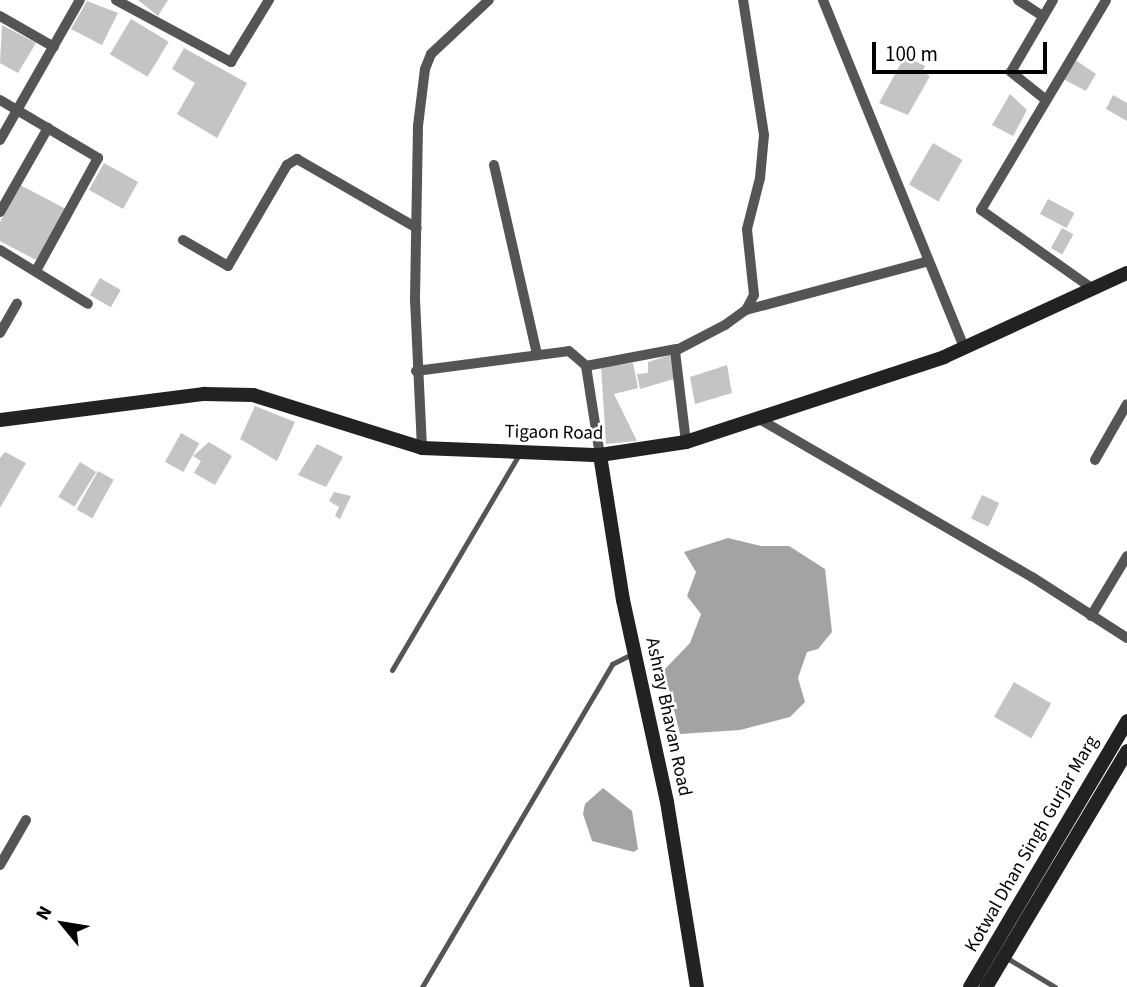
<!DOCTYPE html>
<style>
body{margin:0}
#map{position:relative;width:1127px;height:987px;overflow:hidden;background:#fff;font-family:"Source Sans 3",sans-serif}
div>[style]{position:absolute}
[style*='--x']{left:calc(var(--x)*1px);top:calc(var(--y)*1px);width:calc(var(--w)*1px);rotate:calc(var(--a)*1deg)}
.water>*{inset:0;background:#a3a3a3}
.building>*{inset:0;background:#c4c4c4;transform-origin:0 0}
.lane>*{height:5px;margin:-2.5px;padding:0 2.5px;transform-origin:2.5px;border-radius:2.5px;background:#555}
.street>*{height:10px;margin:-5px;padding:0 5px;transform-origin:5px;border-radius:5px;background:#555}
.secondary>*{height:14px;margin:-7px;padding:0 7px;transform-origin:7px;border-radius:7px;background:#222}
span{translate:-50% -50%;white-space:nowrap;text-align:center;line-height:1.15;-webkit-text-stroke:5px #fff;paint-order:stroke}
.street-label{font-size:19px;color:#000}
.north{position:absolute;left:28px;top:889px;width:70px;height:70px;-webkit-text-stroke:5px #fff;paint-order:stroke;rotate:300deg;font-size:19px;font-weight:700;line-height:28px;text-align:center;color:#000}
.north::after{content:'';display:block;margin:auto;width:24px;height:32px;background:#000;clip-path:polygon(50% 0,100% 100%,50% 72%,0 100%)}
.scale{position:absolute;left:872px;top:42px;width:175px;height:32px;box-sizing:border-box;border:4px solid #000;border-top:0;padding-left:9px;font-size:21px;line-height:24px;white-space:nowrap;color:#000;-webkit-text-stroke:5px #fff;paint-order:stroke}
</style>
<div id="map">
<div class="water">
<i style="clip-path:polygon(728px 538px,761px 546px,789px 546px,825px 569px,832px 632px,818px 649px,807px 652px,798px 678px,805px 702px,790px 717px,740px 730px,680px 734px,664px 670px,690px 643px,701px 614px,687px 596px,696px 572px,684px 552px)"></i>
<i style="clip-path:polygon(603px 788px,632px 811px,638px 849px,634px 852px,592px 841px,583px 814px,585px 804px)"></i>
</div>
<div class="building">
<i style="clip-path:polygon(138px 0,168px 0,158px 16px)"></i>
<i style="clip-path:polygon(87px 1px,118px 13px,102px 45px,71px 29px)"></i>
<i style="left:131px;top:19px;width:44px;height:41px;rotate:31deg"></i>
<i style="clip-path:polygon(2px 25px,36px 43px,18px 73px,0 63px)"></i>
<i style="clip-path:polygon(184px 48px,247px 83px,217px 138px,177px 114px,195px 83px,172px 69px)"></i>
<i style="clip-path:polygon(905px 56px,925px 66px,922px 72px,930px 76px,908px 115px,879px 103px)"></i>
<i style="clip-path:polygon(1074px 59px,1096px 74px,1086px 91px,1063px 79px)"></i>
<i style="clip-path:polygon(1010px 94px,1027px 110px,1013px 136px,992px 125px)"></i>
<i style="clip-path:polygon(1113px 95px,1127px 103px,1127px 121px,1106px 109px)"></i>
<i style="left:933px;top:143px;width:34px;height:48px;rotate:30deg"></i>
<i style="left:104px;top:163px;width:39px;height:31px;rotate:29deg"></i>
<i style="clip-path:polygon(20px 185px,66px 209px,36px 260px,0 241px,0 222px)"></i>
<i style="left:1048px;top:199px;width:30px;height:17px;rotate:28deg"></i>
<i style="left:1062px;top:228px;width:13px;height:23px;rotate:29deg"></i>
<i style="left:100px;top:278px;width:24px;height:20px;rotate:30deg"></i>
<i style="clip-path:polygon(670px 355px,674px 379px,640px 389px,637px 374px,648px 373px,648px 362px)"></i>
<i style="clip-path:polygon(633px 363px,638px 388px,614px 394px,637px 441px,606px 444px,601px 367px)"></i>
<i style="clip-path:polygon(727px 365px,732px 393px,695px 404px,690px 377px)"></i>
<i style="clip-path:polygon(255px 406px,295px 422px,277px 461px,240px 439px)"></i>
<i style="left:181px;top:433px;width:21px;height:33px;rotate:29deg"></i>
<i style="clip-path:polygon(209px 442px,232px 456px,215px 485px,194px 473px,201px 461px,193px 456px)"></i>
<i style="clip-path:polygon(317px 444px,343px 457px,326px 487px,298px 475px)"></i>
<i style="clip-path:polygon(5px 452px,26px 463px,0 508px,0 458px)"></i>
<i style="left:80px;top:462px;width:19px;height:41px;rotate:32deg"></i>
<i style="left:98px;top:471px;width:18px;height:44px;rotate:29deg"></i>
<i style="clip-path:polygon(334px 492px,351px 496px,340px 519px,335px 516px,339px 507px,329px 501px)"></i>
<i style="left:982px;top:495px;width:19px;height:26px;rotate:25deg"></i>
<i style="left:1014px;top:682px;width:43px;height:40px;rotate:30deg"></i>
</div>
<div class="lane">
<i style="--x:392;--y:670;--w:251;--a:-59.5"></i>
<i style="--x:1007;--y:958;--w:56;--a:31.1"></i>
<i style="--x:422;--y:987;--w:375;--a:-59.5"></i>
<i style="--x:612;--y:664;--w:25;--a:-27"></i>
</div>
<div class="street">
<i style="--x:116;--y:0;--w:131;--a:28.3"></i>
<i style="--x:231;--y:62;--w:73;--a:-58.5"></i>
<i style="--x:823;--y:0;--w:375;--a:67.9"></i>
<i style="--x:1018;--y:0;--w:30;--a:33"></i>
<i style="--x:0;--y:16;--w:62;--a:29.9"></i>
<i style="--x:0;--y:100;--w:114;--a:30.6"></i>
<i style="--x:98;--y:158;--w:129;--a:118.8"></i>
<i style="--x:1046;--y:100;--w:45;--a:-141.3"></i>
<i style="--x:1011;--y:72;--w:83;--a:-59.7"></i>
<i style="--x:0;--y:140;--w:161;--a:-60.3"></i>
<i style="--x:494;--y:165;--w:195;--a:77.2"></i>
<i style="--x:0;--y:212;--w:97;--a:-60.3"></i>
<i style="--x:183;--y:240;--w:52;--a:30"></i>
<i style="--x:228;--y:266;--w:117;--a:-59.7"></i>
<i style="--x:287;--y:165;--w:12;--a:-31"></i>
<i style="--x:297;--y:159;--w:138;--a:29.9"></i>
<i style="--x:0;--y:250;--w:103;--a:31.5"></i>
<i style="--x:1093;--y:289;--w:137;--a:-144.8"></i>
<i style="--x:981;--y:210;--w:244;--a:-59.2"></i>
<i style="--x:746;--y:310;--w:189;--a:-15"></i>
<i style="--x:0;--y:333;--w:34;--a:-60"></i>
<i style="--x:586;--y:366;--w:92;--a:-10.7"></i>
<i style="--x:416;--y:371;--w:154;--a:-7.4"></i>
<i style="--x:569;--y:351;--w:23;--a:41"></i>
<i style="--x:586;--y:366;--w:90;--a:81.1"></i>
<i style="--x:761;--y:420;--w:313;--a:30.1"></i>
<i style="--x:1032;--y:577;--w:113;--a:32.7"></i>
<i style="--x:686;--y:442;--w:92;--a:-96.9"></i>
<i style="--x:675;--y:351;--w:56;--a:-27.5"></i>
<i style="--x:725;--y:325;--w:26;--a:-36"></i>
<i style="--x:746;--y:310;--w:17;--a:-62"></i>
<i style="--x:754;--y:295;--w:66;--a:-96.1"></i>
<i style="--x:747;--y:229;--w:53;--a:-75.7"></i>
<i style="--x:760;--y:178;--w:43;--a:-84.7"></i>
<i style="--x:764;--y:135;--w:137;--a:-98.8"></i>
<i style="--x:422;--y:448;--w:150;--a:-92.7"></i>
<i style="--x:415;--y:298;--w:172;--a:-89"></i>
<i style="--x:418;--y:126;--w:57;--a:-83"></i>
<i style="--x:425;--y:69;--w:16;--a:-68"></i>
<i style="--x:431;--y:54;--w:79;--a:-43"></i>
<i style="--x:1095;--y:460;--w:64;--a:-60.3"></i>
<i style="--x:1091;--y:616;--w:70;--a:-59"></i>
<i style="--x:0;--y:865;--w:52;--a:-60"></i>
</div>
<div class="secondary">
<i style="--x:0;--y:420;--w:206;--a:-7.3"></i>
<i style="--x:204;--y:394;--w:49;--a:1.2"></i>
<i style="--x:253;--y:395;--w:177;--a:17.4"></i>
<i style="--x:422;--y:448;--w:178;--a:2.3"></i>
<i style="--x:600;--y:455;--w:87;--a:-8.6"></i>
<i style="--x:686;--y:442;--w:272;--a:-18.2"></i>
<i style="--x:944;--y:357;--w:201;--a:-24.7"></i>
<i style="--x:600;--y:455;--w:147;--a:81"></i>
<i style="--x:623;--y:600;--w:207;--a:77.7"></i>
<i style="--x:667;--y:802;--w:187;--a:80.8"></i>
<i style="--x:970;--y:987;--w:309;--a:-59.4"></i>
<i style="--x:986;--y:987;--w:275;--a:-59.1"></i>
</div>
<div class="street-label">
<span style="left:554px;top:433px;rotate:1deg">Tigaon Road</span>
<span style="left:668px;top:717px;rotate:78deg">Ashray Bhavan Road</span>
<span style="left:1032px;top:844px;rotate:-60deg">Kotwal Dhan Singh Gurjar Marg</span>
</div>
<div class="north">N</div>
<div class="scale">100 m</div>
</div>
